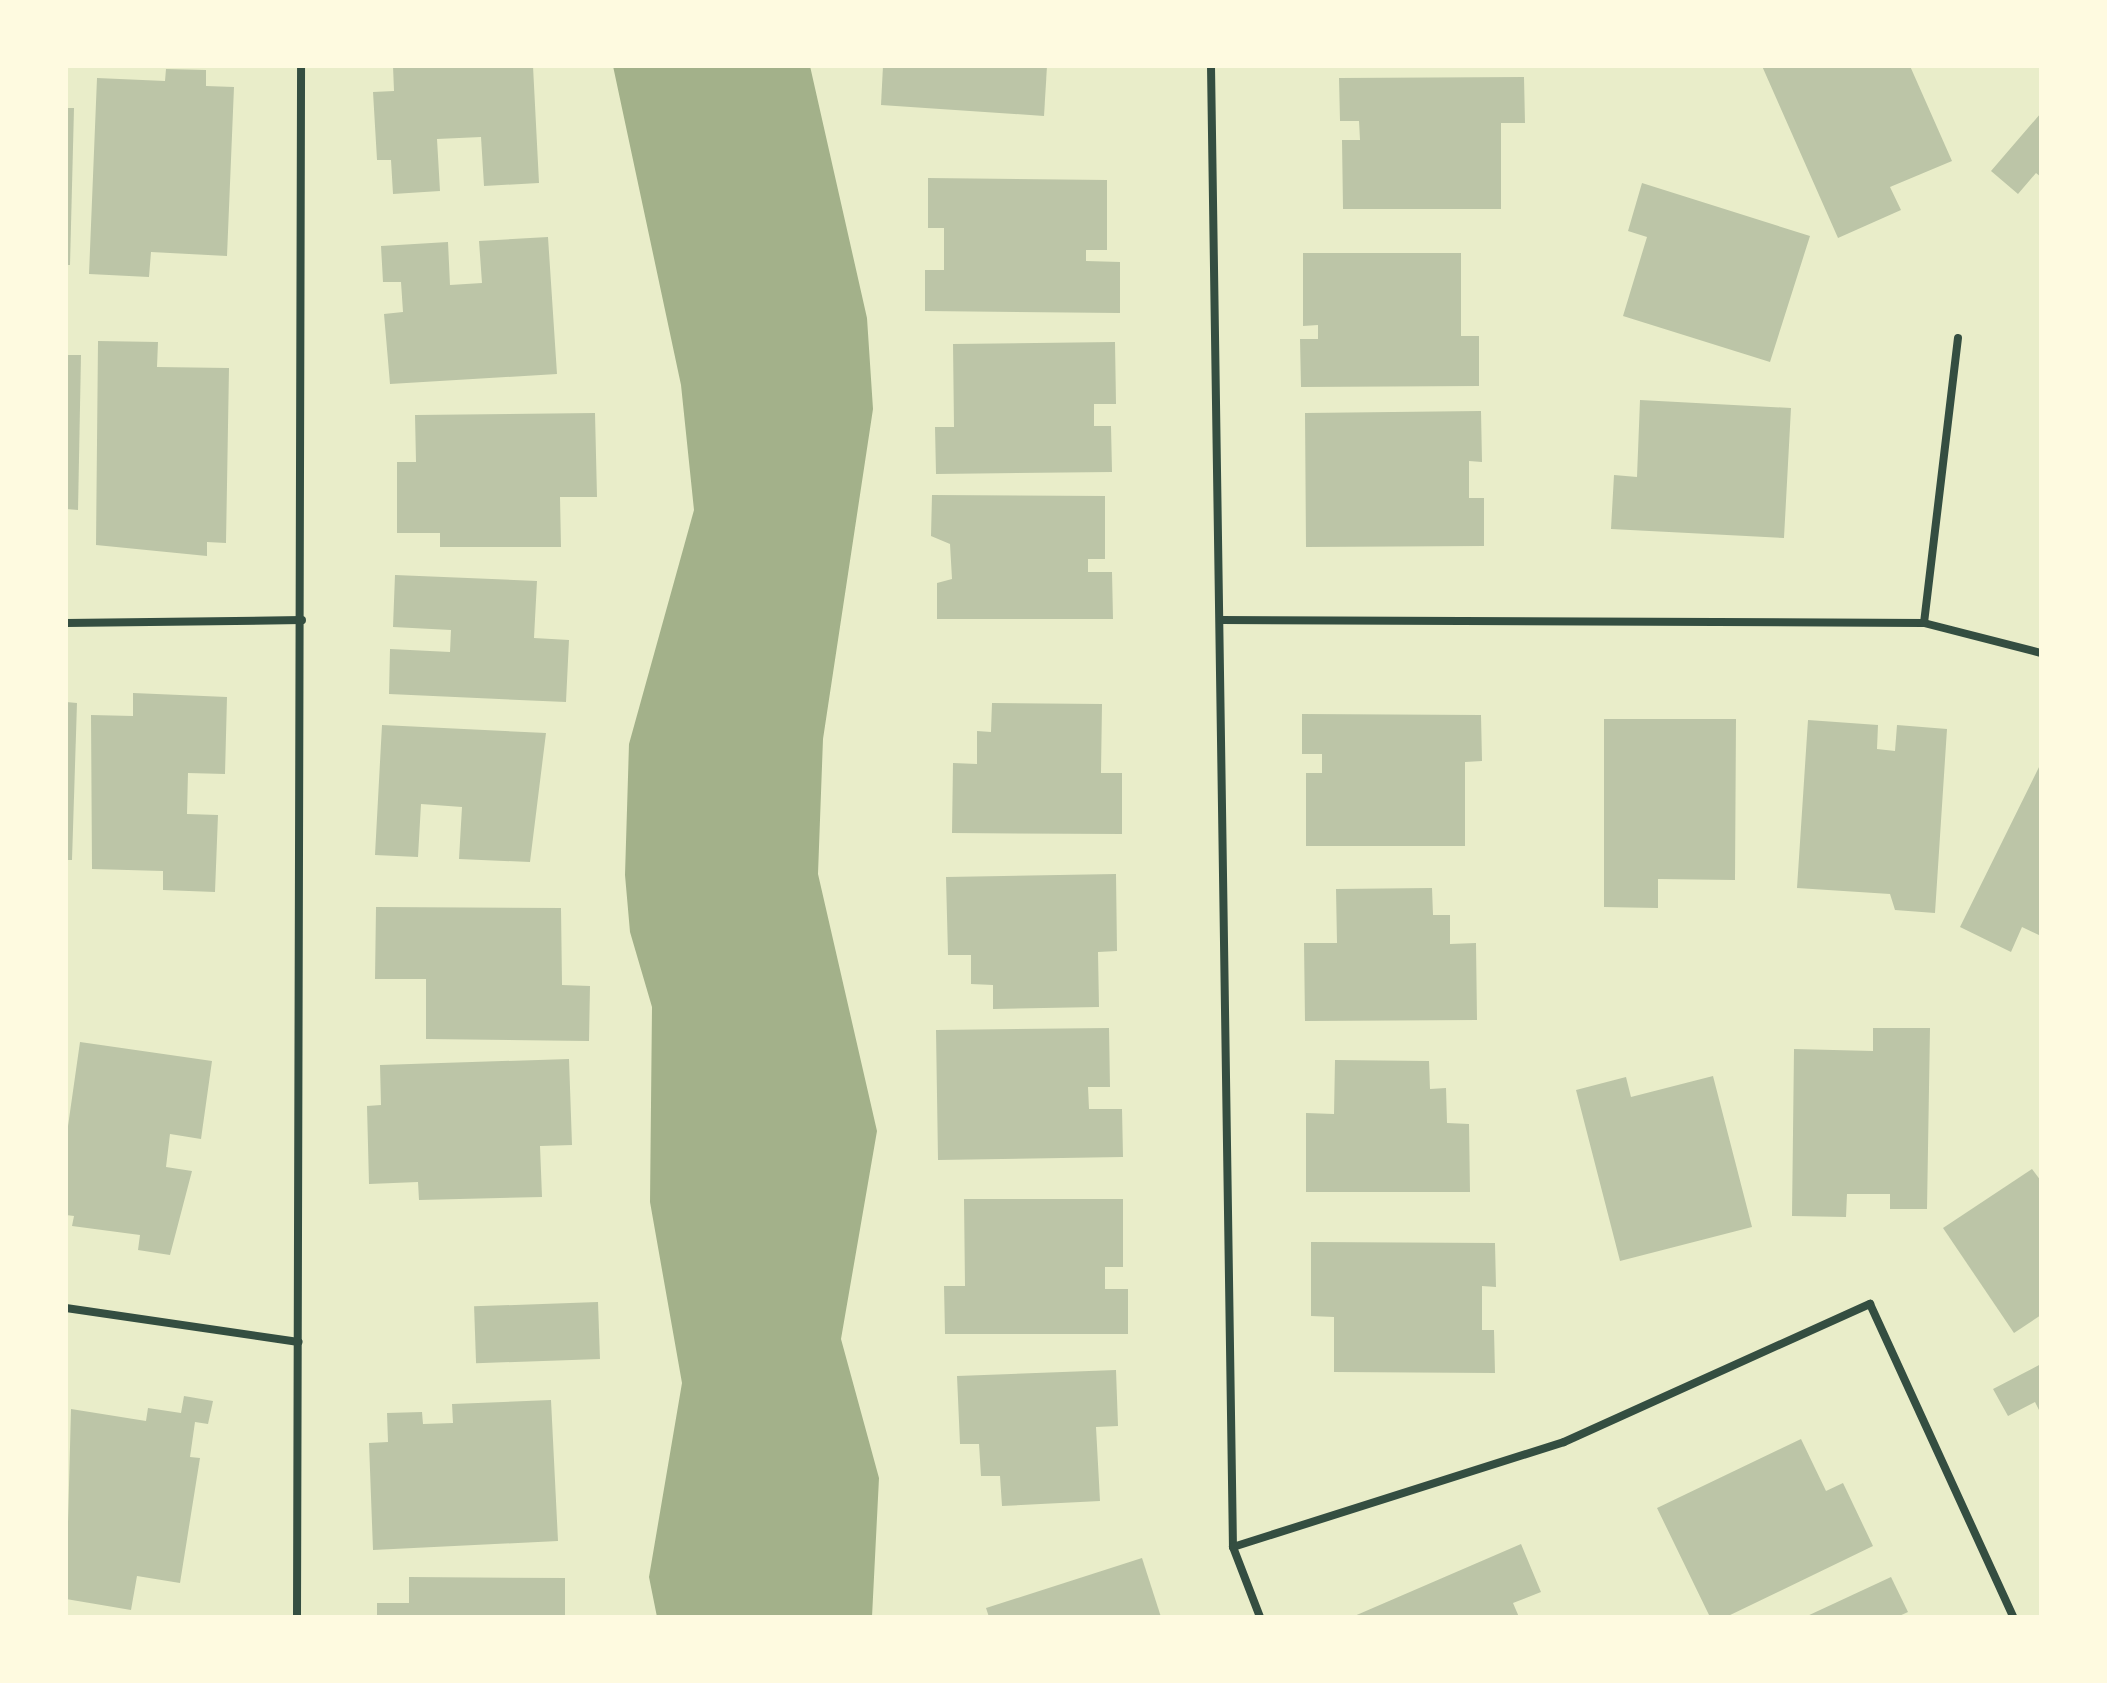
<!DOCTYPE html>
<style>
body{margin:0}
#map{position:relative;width:2107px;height:1683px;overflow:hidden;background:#e9edc9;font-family:"Libre Baskerville",serif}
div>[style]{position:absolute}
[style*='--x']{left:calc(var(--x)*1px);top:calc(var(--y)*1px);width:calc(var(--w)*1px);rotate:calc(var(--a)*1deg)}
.water>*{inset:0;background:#a3b18a}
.building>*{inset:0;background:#bcc5a7;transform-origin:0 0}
.minor>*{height:8px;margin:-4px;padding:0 4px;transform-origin:4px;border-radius:4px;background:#344e41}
span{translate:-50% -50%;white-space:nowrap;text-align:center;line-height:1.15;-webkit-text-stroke:8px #fefae0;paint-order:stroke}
.frame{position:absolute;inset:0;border:68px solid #fefae0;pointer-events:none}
</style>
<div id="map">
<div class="water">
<i style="clip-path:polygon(613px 66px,810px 66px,867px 318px,873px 409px,823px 739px,818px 874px,877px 1131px,841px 1339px,879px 1478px,872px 1617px,657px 1617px,649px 1577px,682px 1383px,650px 1202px,652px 1007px,630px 932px,625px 875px,629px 744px,694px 510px,681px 385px)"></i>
</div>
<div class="building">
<i style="clip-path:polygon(393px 66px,533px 66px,539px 183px,484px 186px,481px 137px,437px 139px,440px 191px,393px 194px,391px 160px,377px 160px,373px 92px,394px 91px)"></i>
<i style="clip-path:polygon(883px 66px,1047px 66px,1044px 116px,881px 105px)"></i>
<i style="clip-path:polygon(1762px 66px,1910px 66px,1952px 161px,1890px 187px,1901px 210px,1838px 238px)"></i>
<i style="clip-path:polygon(166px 69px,206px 70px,206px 86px,234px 87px,227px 256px,151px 252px,149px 277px,89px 274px,97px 78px,165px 81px)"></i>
<i style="clip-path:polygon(1524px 77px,1525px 123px,1501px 123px,1501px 209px,1343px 209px,1342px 140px,1360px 140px,1359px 121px,1340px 121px,1339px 78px)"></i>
<i style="clip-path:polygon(66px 108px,74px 108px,70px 265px,66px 265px)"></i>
<i style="clip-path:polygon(2041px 113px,2041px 177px,2036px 173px,2018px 194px,1991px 171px)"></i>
<i style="clip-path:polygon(928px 178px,1107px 180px,1107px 250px,1086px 250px,1086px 261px,1120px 262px,1120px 313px,925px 311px,925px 270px,944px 270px,944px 228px,928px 228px)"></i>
<i style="clip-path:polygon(1642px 183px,1810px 236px,1770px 362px,1623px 316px,1647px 237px,1628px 231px)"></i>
<i style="clip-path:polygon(548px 237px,557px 374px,390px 384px,384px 314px,403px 312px,401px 282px,383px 282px,381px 246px,448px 242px,450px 285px,482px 283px,479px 241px)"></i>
<i style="clip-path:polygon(1303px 253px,1461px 253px,1461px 336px,1479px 336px,1479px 386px,1301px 387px,1300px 339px,1318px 339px,1318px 325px,1303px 326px)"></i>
<i style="clip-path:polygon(98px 341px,158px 342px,157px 367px,229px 368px,226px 543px,207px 542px,207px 556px,96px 545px)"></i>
<i style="clip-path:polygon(1115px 342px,1116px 404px,1094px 404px,1094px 426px,1111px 426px,1112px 472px,936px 474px,935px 427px,954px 427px,953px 344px)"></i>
<i style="clip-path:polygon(66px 355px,81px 355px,78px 510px,66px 509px)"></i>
<i style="clip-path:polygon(1640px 400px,1791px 408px,1784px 538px,1611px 529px,1614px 475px,1637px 477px)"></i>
<i style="clip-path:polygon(1481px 411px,1482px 462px,1469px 461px,1469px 498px,1484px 498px,1484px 546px,1306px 547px,1305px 413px)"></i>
<i style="clip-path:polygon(595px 413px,597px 497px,560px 497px,561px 547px,440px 547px,440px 533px,397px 533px,397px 462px,416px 462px,415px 415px)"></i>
<i style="clip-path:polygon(932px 495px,1105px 496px,1105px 559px,1088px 559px,1088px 572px,1112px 572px,1113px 619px,937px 619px,937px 583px,952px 579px,950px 544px,931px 536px)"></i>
<i style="clip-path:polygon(395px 575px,537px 581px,534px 638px,569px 640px,566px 702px,389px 694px,390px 649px,450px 652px,451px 630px,393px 627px)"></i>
<i style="clip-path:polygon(133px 693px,227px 697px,225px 774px,188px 773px,187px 814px,218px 815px,215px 892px,163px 890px,163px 871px,92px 869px,91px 715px,133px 716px)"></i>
<i style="clip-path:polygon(66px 702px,77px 703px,72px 860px,66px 860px)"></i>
<i style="clip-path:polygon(992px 703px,1102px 704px,1101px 773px,1122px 773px,1122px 834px,952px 833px,953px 763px,977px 764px,977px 731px,991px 732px)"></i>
<i style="clip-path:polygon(1302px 714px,1481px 715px,1482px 761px,1465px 762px,1465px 846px,1306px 846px,1306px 773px,1322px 773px,1322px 754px,1302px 754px)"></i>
<i style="clip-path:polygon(1604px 719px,1736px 719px,1735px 880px,1658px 879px,1658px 908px,1604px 907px)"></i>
<i style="clip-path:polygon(1808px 720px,1878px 725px,1877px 749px,1895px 751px,1897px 725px,1947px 729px,1935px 913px,1895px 910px,1890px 894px,1797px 888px)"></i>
<i style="clip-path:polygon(382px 725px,546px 733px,530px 862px,459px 859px,462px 807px,421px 804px,418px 857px,375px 855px)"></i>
<i style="clip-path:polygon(2041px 763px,2041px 936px,2022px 927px,2011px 952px,1960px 927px)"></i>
<i style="clip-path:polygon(1116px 874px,1117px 951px,1098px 952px,1099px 1007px,993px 1009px,993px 985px,971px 984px,971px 955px,948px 955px,946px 877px)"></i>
<i style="clip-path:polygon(1432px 888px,1433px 915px,1450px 915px,1450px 944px,1476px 943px,1477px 1020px,1305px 1021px,1304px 943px,1337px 943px,1336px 889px)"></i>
<i style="clip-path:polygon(376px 907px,561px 908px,562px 985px,590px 986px,589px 1041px,426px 1039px,426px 979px,375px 979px)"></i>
<i style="clip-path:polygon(1109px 1028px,1110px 1087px,1088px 1087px,1089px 1109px,1122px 1109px,1123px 1157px,938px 1160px,936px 1030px)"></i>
<i style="clip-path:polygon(1873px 1028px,1930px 1028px,1927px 1209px,1890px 1209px,1890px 1194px,1847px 1194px,1846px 1217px,1792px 1216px,1794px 1049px,1873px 1051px)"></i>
<i style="clip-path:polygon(80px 1042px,212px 1061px,201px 1139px,170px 1134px,166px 1167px,192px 1171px,170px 1255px,138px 1250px,140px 1235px,72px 1226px,74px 1216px,66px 1215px,66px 1140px)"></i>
<i style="clip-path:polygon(569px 1059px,572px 1145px,540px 1146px,542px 1197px,419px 1200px,418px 1182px,369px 1184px,367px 1106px,381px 1105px,380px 1065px)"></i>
<i style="clip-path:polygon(1335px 1060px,1429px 1061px,1430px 1089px,1446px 1088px,1447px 1123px,1469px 1124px,1470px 1192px,1306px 1192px,1306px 1113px,1334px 1114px)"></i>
<i style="clip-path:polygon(1713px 1076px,1752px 1227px,1620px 1261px,1576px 1090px,1626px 1077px,1631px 1097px)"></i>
<i style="clip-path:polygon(2032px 1169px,2041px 1181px,2041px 1315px,2014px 1333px,1943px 1228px)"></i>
<i style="clip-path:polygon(964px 1199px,1123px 1199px,1123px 1267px,1105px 1267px,1105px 1289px,1128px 1289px,1128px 1334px,945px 1334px,944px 1286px,965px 1286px)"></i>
<i style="clip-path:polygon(1311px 1242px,1495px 1243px,1496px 1287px,1482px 1286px,1482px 1330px,1494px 1330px,1495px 1373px,1334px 1372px,1334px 1317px,1311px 1316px)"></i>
<i style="left:598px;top:1302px;width:57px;height:124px;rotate:88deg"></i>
<i style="clip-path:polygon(2041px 1364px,2041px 1414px,2035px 1402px,2008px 1416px,1993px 1389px)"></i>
<i style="clip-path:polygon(1116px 1370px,1118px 1426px,1096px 1427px,1100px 1501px,1002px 1506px,1000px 1476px,981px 1476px,979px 1444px,960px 1444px,957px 1376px)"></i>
<i style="clip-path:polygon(184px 1396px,213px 1401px,208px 1424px,195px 1422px,190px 1457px,200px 1458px,180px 1583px,137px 1576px,131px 1610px,66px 1599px,71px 1409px,146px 1421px,148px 1408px,181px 1413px)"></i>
<i style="clip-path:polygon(551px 1400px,558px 1541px,373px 1550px,369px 1443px,388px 1442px,387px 1413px,422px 1412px,423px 1424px,453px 1423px,452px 1404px)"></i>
<i style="clip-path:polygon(1801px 1439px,1826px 1491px,1843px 1483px,1873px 1546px,1726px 1617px,1710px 1617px,1657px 1508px)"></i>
<i style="clip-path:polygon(1521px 1544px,1541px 1592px,1513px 1603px,1519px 1617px,1352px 1617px)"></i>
<i style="clip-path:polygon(1142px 1558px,1161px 1617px,989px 1617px,986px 1608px)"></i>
<i style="clip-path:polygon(409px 1577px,565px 1578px,565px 1617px,377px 1617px,377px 1603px,409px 1603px)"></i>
<i style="clip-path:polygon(1891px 1577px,1908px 1612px,1897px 1617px,1805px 1617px)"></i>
</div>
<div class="minor">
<i style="--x:1211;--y:66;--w:1481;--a:89.15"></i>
<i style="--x:1233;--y:1547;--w:75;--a:68.9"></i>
<i style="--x:1221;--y:620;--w:703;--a:0.24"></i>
<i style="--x:1924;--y:623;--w:121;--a:14.4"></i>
<i style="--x:66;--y:623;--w:236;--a:-0.7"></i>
<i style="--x:1924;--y:623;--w:287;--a:-83.2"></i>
<i style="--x:66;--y:1308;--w:235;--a:8.3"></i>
<i style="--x:1233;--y:1547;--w:347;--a:-17.6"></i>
<i style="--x:1564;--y:1442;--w:336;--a:-24.3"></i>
<i style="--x:1870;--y:1304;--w:344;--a:65.4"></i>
<i style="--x:297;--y:1617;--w:1551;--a:-89.85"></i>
</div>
<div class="frame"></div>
</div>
